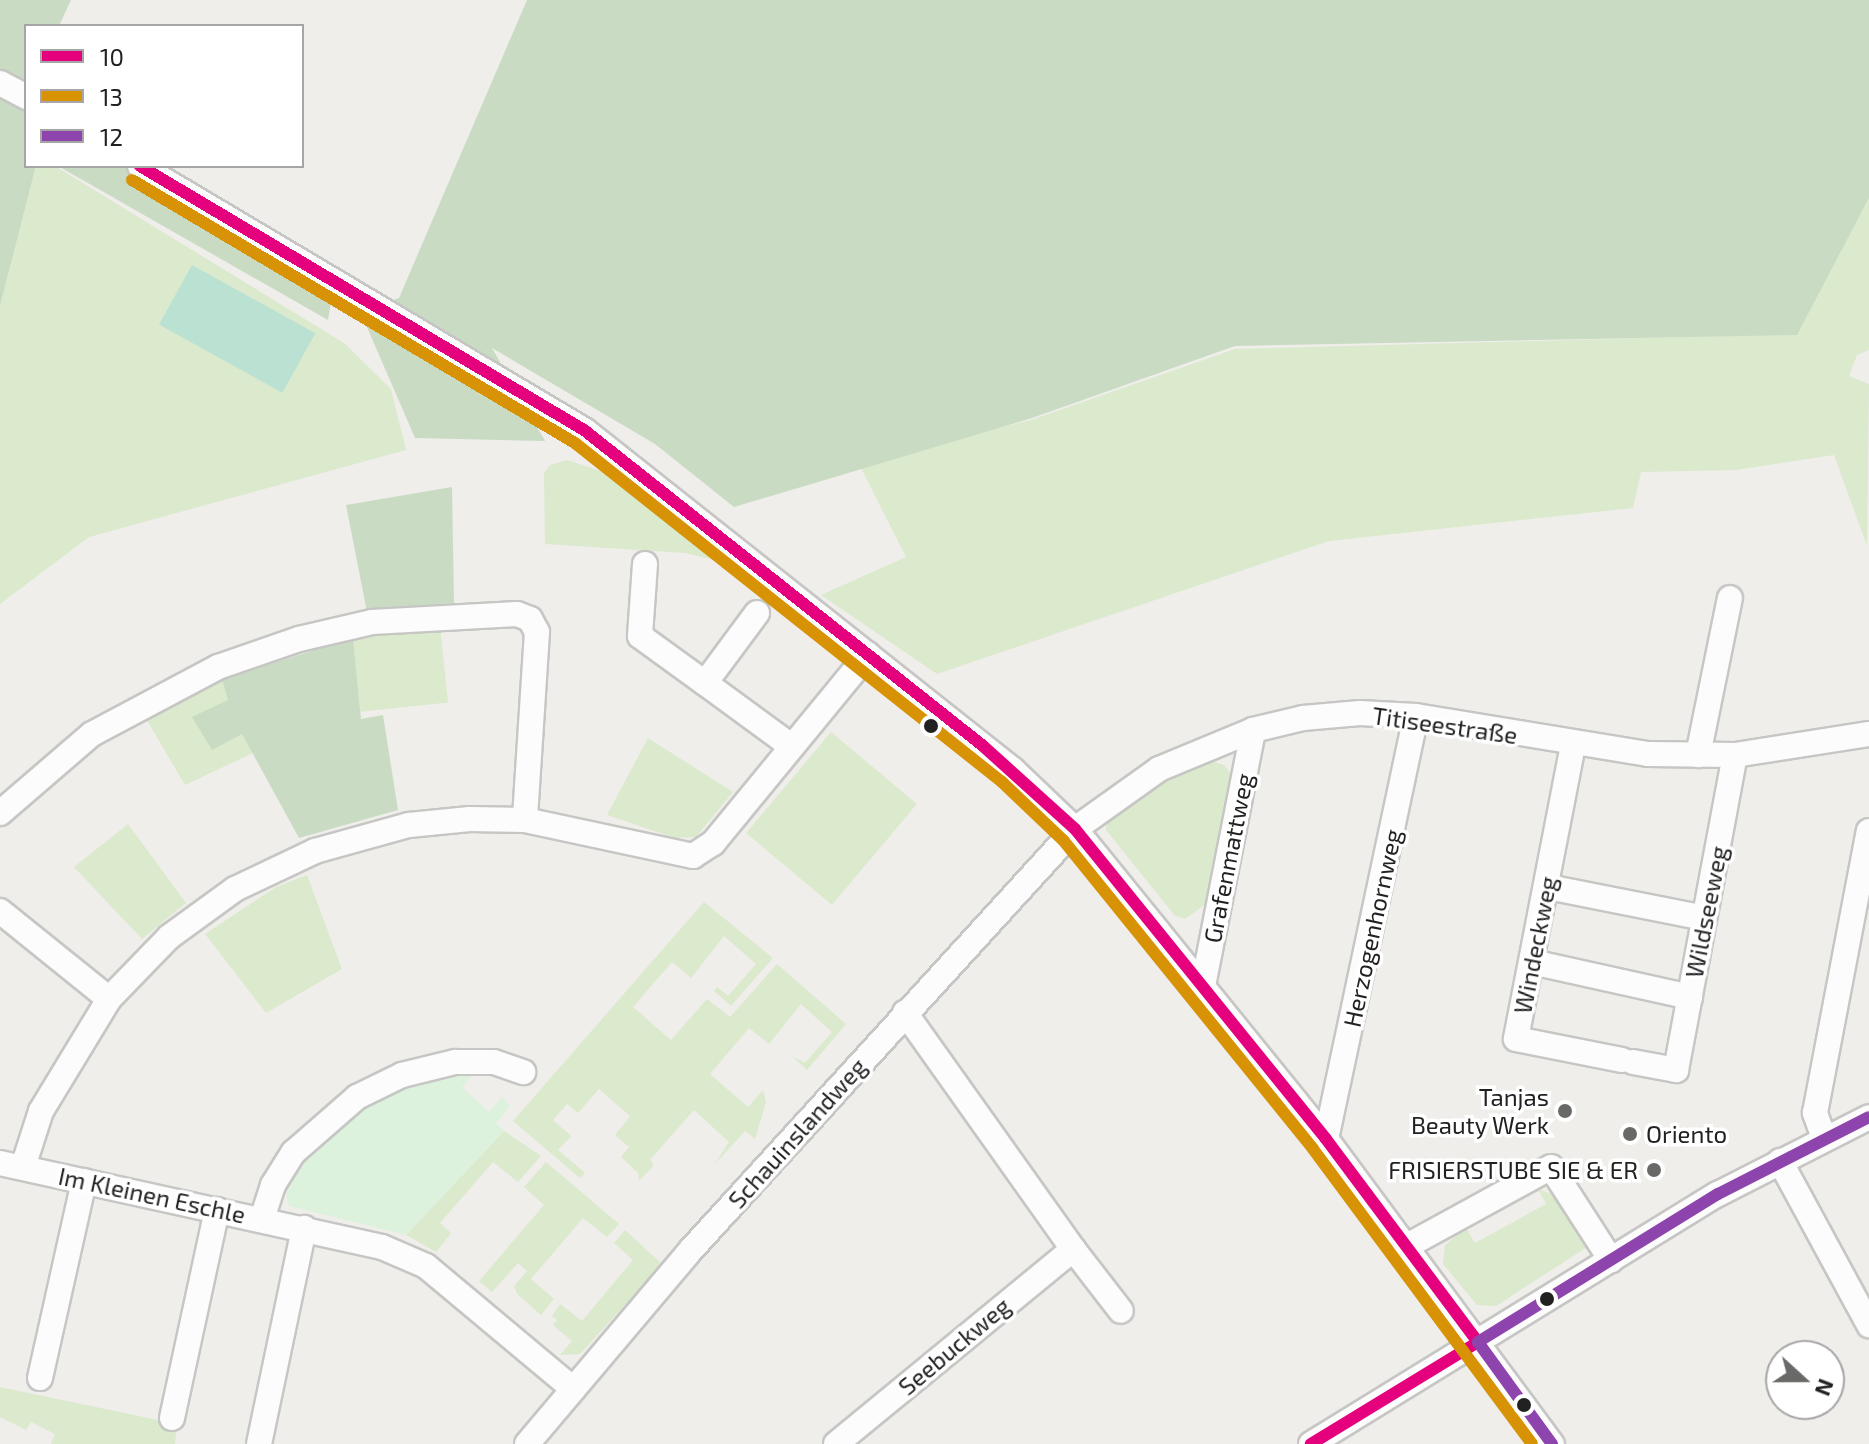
<!DOCTYPE html>
<meta charset="utf-8">
<style>
body{margin:0}
#map{position:relative;width:1869px;height:1444px;overflow:hidden;background:#efeeeb;font-family:"Exo 2",sans-serif}
div>[style]{position:absolute}
[style*='--x']{left:calc(var(--x)*1px);top:calc(var(--y)*1px);width:calc(var(--w)*1px);rotate:calc(var(--a)*1deg)}
.grass>*{inset:0;background:#dbe9cd;transform-origin:0 0}
.forest>*{inset:0;background:#cadbc3}
.park>*{inset:0;background:#dcf2dd}
.pitch>*{inset:0;background:#bbe1d3;transform-origin:0 0}
.roads{filter:drop-shadow(2px 0 #c6c6c4) drop-shadow(-2px 0 #c6c6c4) drop-shadow(0 2px #c6c6c4) drop-shadow(0 -2px #c6c6c4)}
.minor>*{height:24px;margin:-12px;padding:0 12px;transform-origin:12px;border-radius:12px;background:#fdfcfc}
.bus-1>*{height:12px;margin:-6px;padding:0 6px;transform-origin:6px;border-radius:6px;background:#e5007d}
.bus-2>*{height:12px;margin:-6px;padding:0 6px;transform-origin:6px;border-radius:6px;background:#d79205}
.bus-3>*{height:12px;margin:-6px;padding:0 6px;transform-origin:6px;border-radius:6px;background:#8e44ad}
.dots>*{width:22px;height:22px;translate:-50% -50%;box-sizing:border-box;border:4px solid #fff;border-radius:50%}
span{translate:-50% -50%;white-space:nowrap;text-align:center;line-height:1.15;-webkit-text-stroke:7px #fff;paint-order:stroke}
.street-label{font-size:24px;color:#212121}
.poi-label{font-size:24px;color:#212121}
.right{translate:-100% -50%;text-align:right}
.left{translate:0 -50%;text-align:left}
.legend{position:absolute;left:24px;top:24px;width:280px;height:144px;box-sizing:border-box;background:#fff;border:2px solid #a6a6a6;margin:0;padding:10px 14px;list-style:none;font-size:24px;color:#212121}
.legend li{display:flex;align-items:center;gap:16px;height:40px}
.legend b{width:40px;border:2px solid #a6a6a6}
.north{position:absolute;left:1765px;top:1340px;width:80px;height:80px;box-sizing:border-box;background:#fff;border:2px solid #a6a6a6;border-radius:50%;rotate:111deg;font-size:22px;font-weight:700;line-height:32px;text-align:center;color:#212121}
.north::after{content:'';display:block;margin:auto;width:28px;height:36px;background:#696968;clip-path:polygon(50% 0,100% 100%,50% 72%,0 100%)}
</style>
<div id="map">
<div class="grass">
<i style="clip-path:polygon(36px 166px,55px 166px,344px 343px,391px 389px,406px 450px,89px 537px,0 604px,0 306px)"></i>
<i style="clip-path:polygon(1869px 198px,1869px 350px,1857px 355px,1849px 376px,1869px 384px,1867px 546px,1834px 455px,1736px 470px,1641px 472px,1633px 508px,1329px 541px,937px 674px,821px 595px,906px 557px,859px 464px,1034px 419px,1235px 349px,1797px 334px)"></i>
<i style="clip-path:polygon(567px 460px,634px 482px,730px 564px,686px 553px,545px 544px,544px 473px,550px 465px)"></i>
<i style="left:440px;top:626px;width:77px;height:88px;rotate:84deg"></i>
<i style="clip-path:polygon(222px 679px,229px 700px,193px 717px,242px 733px,253px 753px,185px 785px,145px 717px)"></i>
<i style="left:831px;top:732px;width:112px;height:132px;rotate:40deg"></i>
<i style="clip-path:polygon(648px 738px,733px 792px,696px 837px,675px 838px,607px 815px)"></i>
<i style="clip-path:polygon(1205px 759px,1224px 765px,1234px 778px,1210px 901px,1185px 919px,1175px 916px,1106px 830px,1107px 821px,1113px 810px,1149px 785px)"></i>
<i style="clip-path:polygon(128px 824px,186px 903px,142px 939px,74px 867px)"></i>
<i style="clip-path:polygon(307px 875px,342px 969px,266px 1013px,205px 934px,276px 887px)"></i>
<i style="clip-path:polygon(704px 902px,773px 958px,731px 1006px,714px 991px,717px 987px,728px 996px,756px 964px,724px 936px,691px 978px,672px 962px,633px 1007px,671px 1040px,707px 999px,730px 1017px,777px 964px,846px 1024px,807px 1070px,792px 1056px,805px 1063px,832px 1032px,801px 1004px,769px 1044px,749px 1028px,710px 1074px,748px 1107px,763px 1090px,766px 1102px,755px 1139px,745px 1131px,714px 1165px,729px 1142px,694px 1110px,650px 1160px,654px 1165px,639px 1181px,638px 1173px,621px 1157px,629px 1147px,615px 1135px,630px 1116px,599px 1089px,578px 1113px,567px 1104px,553px 1120px,571px 1136px,558px 1150px,585px 1173px,580px 1178px,513px 1121px)"></i>
<i style="clip-path:polygon(504px 1131px,541px 1156px,518px 1182px,493px 1162px,440px 1223px,451px 1233px,436px 1252px,406px 1235px)"></i>
<i style="clip-path:polygon(546px 1162px,619px 1224px,607px 1237px,583px 1218px,531px 1279px,554px 1299px,541px 1315px,517px 1294px,514px 1286px,527px 1271px,518px 1263px,492px 1292px,479px 1281px,544px 1205px,524px 1187px)"></i>
<i style="clip-path:polygon(1538px 1189px,1556px 1196px,1587px 1247px,1496px 1306px,1477px 1305px,1443px 1264px,1445px 1245px,1466px 1228px,1475px 1243px,1546px 1204px)"></i>
<i style="clip-path:polygon(625px 1230px,662px 1264px,580px 1354px,560px 1355px,572px 1341px,553px 1325px,557px 1320px,552px 1316px,560px 1304px,582px 1321px,633px 1260px,614px 1243px)"></i>
<i style="clip-path:polygon(0 1387px,177px 1424px,175px 1444px,51px 1444px,55px 1434px,31px 1422px,26px 1430px,0 1417px)"></i>
</div>
<div class="forest">
<i style="clip-path:polygon(0 0,71px 0,59px 26px,26px 26px,26px 166px,36px 166px,0 306px)"></i>
<i style="clip-path:polygon(527px 0,1869px 0,1869px 198px,1797px 335px,1235px 346px,1032px 418px,734px 507px,655px 444px,492px 348px,545px 441px,415px 438px,360px 311px,399px 298px)"></i>
<i style="clip-path:polygon(58px 166px,143px 166px,332px 296px,328px 320px)"></i>
<i style="clip-path:polygon(452px 487px,454px 603px,367px 612px,346px 505px)"></i>
<i style="clip-path:polygon(353px 638px,361px 719px,383px 715px,398px 810px,299px 838px,242px 734px,212px 750px,192px 717px,228px 700px,222px 679px)"></i>
</div>
<div class="park">
<i style="clip-path:polygon(475px 1072px,462px 1087px,489px 1112px,502px 1097px,510px 1106px,496px 1123px,504px 1131px,406px 1235px,289px 1206px,285px 1188px,299px 1164px,349px 1115px,422px 1078px)"></i>
</div>
<div class="pitch">
<i style="left:192px;top:265px;width:141px;height:68px;rotate:29deg"></i>
</div>
<div class="roads">
<div class="minor">
<i style="--x:0;--y:83;--w:30;--a:28"></i>
<i style="--x:140;--y:166;--w:517;--a:30.74"></i>
<i style="--x:584;--y:430;--w:547;--a:38.4"></i>
<i style="--x:1013;--y:770;--w:86;--a:43.6"></i>
<i style="--x:1075;--y:829;--w:399;--a:51"></i>
<i style="--x:1326;--y:1139;--w:380;--a:53.5"></i>
<i style="--x:645;--y:564;--w:72;--a:94"></i>
<i style="--x:640;--y:636;--w:80;--a:35.9"></i>
<i style="--x:757;--y:613;--w:87;--a:126.6"></i>
<i style="--x:705;--y:683;--w:107;--a:36.2"></i>
<i style="--x:1573;--y:745;--w:299;--a:101"></i>
<i style="--x:1516;--y:1039;--w:108;--a:11.2"></i>
<i style="--x:1698;--y:755;--w:160;--a:-78.5"></i>
<i style="--x:0;--y:813;--w:121;--a:-40.7"></i>
<i style="--x:92;--y:734;--w:143;--a:-28"></i>
<i style="--x:218;--y:667;--w:86;--a:-19.1"></i>
<i style="--x:299;--y:639;--w:75;--a:-13.1"></i>
<i style="--x:372;--y:622;--w:145;--a:-3.2"></i>
<i style="--x:517;--y:614;--w:14;--a:21"></i>
<i style="--x:530;--y:619;--w:15;--a:62"></i>
<i style="--x:537;--y:632;--w:188;--a:93.7"></i>
<i style="--x:1548;--y:887;--w:159;--a:11.2"></i>
<i style="--x:0;--y:911;--w:140;--a:38.9"></i>
<i style="--x:1532;--y:962;--w:162;--a:12.5"></i>
<i style="--x:1203;--y:986;--w:261;--a:-78.9"></i>
<i style="--x:1633;--y:1062;--w:44;--a:10.5"></i>
<i style="--x:1676;--y:1070;--w:320;--a:-79.4"></i>
<i style="--x:1824;--y:1138;--w:27;--a:-110"></i>
<i style="--x:1815;--y:1113;--w:287;--a:-79.2"></i>
<i style="--x:1326;--y:1139;--w:432;--a:-78"></i>
<i style="--x:1780;--y:1161;--w:187;--a:61.5"></i>
<i style="--x:0;--y:1163;--w:391;--a:12.4"></i>
<i style="--x:382;--y:1247;--w:48;--a:23.4"></i>
<i style="--x:426;--y:1266;--w:192;--a:39.9"></i>
<i style="--x:23;--y:1167;--w:59;--a:-72.2"></i>
<i style="--x:41;--y:1111;--w:131;--a:-58.7"></i>
<i style="--x:109;--y:999;--w:86;--a:-45.9"></i>
<i style="--x:169;--y:937;--w:82;--a:-36"></i>
<i style="--x:235;--y:889;--w:89;--a:-25.4"></i>
<i style="--x:315;--y:851;--w:98;--a:-15.5"></i>
<i style="--x:409;--y:825;--w:61;--a:-5.6"></i>
<i style="--x:470;--y:819;--w:55;--a:1"></i>
<i style="--x:525;--y:820;--w:172;--a:12.1"></i>
<i style="--x:693;--y:856;--w:24;--a:-33"></i>
<i style="--x:713;--y:843;--w:244;--a:-50.6"></i>
<i style="--x:262;--y:1219;--w:36;--a:-72"></i>
<i style="--x:273;--y:1185;--w:39;--a:-58"></i>
<i style="--x:294;--y:1152;--w:84;--a:-41.1"></i>
<i style="--x:357;--y:1097;--w:50;--a:-26.1"></i>
<i style="--x:402;--y:1075;--w:55;--a:-13.8"></i>
<i style="--x:455;--y:1062;--w:39;--a:0"></i>
<i style="--x:494;--y:1062;--w:31;--a:19"></i>
<i style="--x:1407;--y:1246;--w:164;--a:-28.7"></i>
<i style="--x:1551;--y:1167;--w:111;--a:57.2"></i>
<i style="--x:1073;--y:1249;--w:78;--a:52.3"></i>
<i style="--x:40;--y:1378;--w:202;--a:-77.4"></i>
<i style="--x:172;--y:1418;--w:213;--a:-77.8"></i>
<i style="--x:259;--y:1444;--w:221;--a:-78.2"></i>
<i style="--x:527;--y:1444;--w:251;--a:-49.8"></i>
<i style="--x:689;--y:1252;--w:573;--a:-47.62"></i>
<i style="--x:1075;--y:829;--w:103;--a:-35.5"></i>
<i style="--x:1159;--y:769;--w:102;--a:-22.5"></i>
<i style="--x:1253;--y:730;--w:51;--a:-13.5"></i>
<i style="--x:1303;--y:718;--w:57;--a:-5"></i>
<i style="--x:1360;--y:713;--w:56;--a:3.1"></i>
<i style="--x:1416;--y:716;--w:235;--a:9.3"></i>
<i style="--x:1648;--y:754;--w:87;--a:0.7"></i>
<i style="--x:1735;--y:755;--w:136;--a:-8.9"></i>
<i style="--x:836;--y:1444;--w:307;--a:-39.4"></i>
<i style="--x:1073;--y:1249;--w:290;--a:-125.4"></i>
<i style="--x:1311;--y:1444;--w:478;--a:-31.6"></i>
<i style="--x:1718;--y:1194;--w:169;--a:-27"></i>
</div>
</div>
<div class="bus-1">
<i style="--x:140;--y:166;--w:517;--a:30.74"></i>
<i style="--x:584;--y:430;--w:508;--a:38.36"></i>
<i style="--x:982;--y:745;--w:125;--a:42.1"></i>
<i style="--x:1075;--y:829;--w:399;--a:51"></i>
<i style="--x:1326;--y:1139;--w:254;--a:53.2"></i>
<i style="--x:1478;--y:1342;--w:196;--a:148.6"></i>
</div>
<div class="bus-2">
<i style="--x:132;--y:180;--w:515;--a:30.7"></i>
<i style="--x:575;--y:443;--w:545;--a:38.45"></i>
<i style="--x:1002;--y:782;--w:84;--a:43.6"></i>
<i style="--x:1063;--y:840;--w:397;--a:51"></i>
<i style="--x:1313;--y:1149;--w:367;--a:53.4"></i>
</div>
<div class="bus-3">
<i style="--x:1552;--y:1444;--w:126;--a:-126"></i>
<i style="--x:1478;--y:1342;--w:282;--a:-31.7"></i>
<i style="--x:1718;--y:1194;--w:169;--a:-27"></i>
</div>
<div class="dots">
<i style="left:931px;top:726px;background:#212121"></i>
<i style="left:1565px;top:1111px;background:#696968"></i>
<i style="left:1630px;top:1134px;background:#696968"></i>
<i style="left:1654px;top:1170px;background:#696968"></i>
<i style="left:1547px;top:1299px;background:#212121"></i>
<i style="left:1524px;top:1405px;background:#212121"></i>
</div>
<div class="street-label">
<span style="left:1445px;top:725px;rotate:8deg">Titiseestraße</span>
<span style="left:1228px;top:858px;rotate:-79deg">Grafenmattweg</span>
<span style="left:1706px;top:912px;rotate:-79deg">Wildseeweg</span>
<span style="left:1372px;top:928px;rotate:-78deg">Herzogenhornweg</span>
<span style="left:1535px;top:945px;rotate:-79deg">Windeckweg</span>
<span style="left:797px;top:1133px;rotate:-48deg">Schauinslandweg</span>
<span style="left:152px;top:1195px;rotate:12deg">Im Kleinen Eschle</span>
<span style="left:954px;top:1346px;rotate:-40deg">Seebuckweg</span>
</div>
<div class="poi-label">
<span class="right" style="left:1549px;top:1111px">Tanjas<br>Beauty Werk</span>
<span class="left" style="left:1646px;top:1134px">Oriento</span>
<span class="right" style="left:1638px;top:1170px">FRISIERSTUBE SIE &amp; ER</span>
</div>
<ul class="legend">
<li><b style="height:10px;background:#e5007d"></b>10</li>
<li><b style="height:10px;background:#d79205"></b>13</li>
<li><b style="height:10px;background:#8e44ad"></b>12</li>
</ul>
<div class="north">N</div>
</div>
